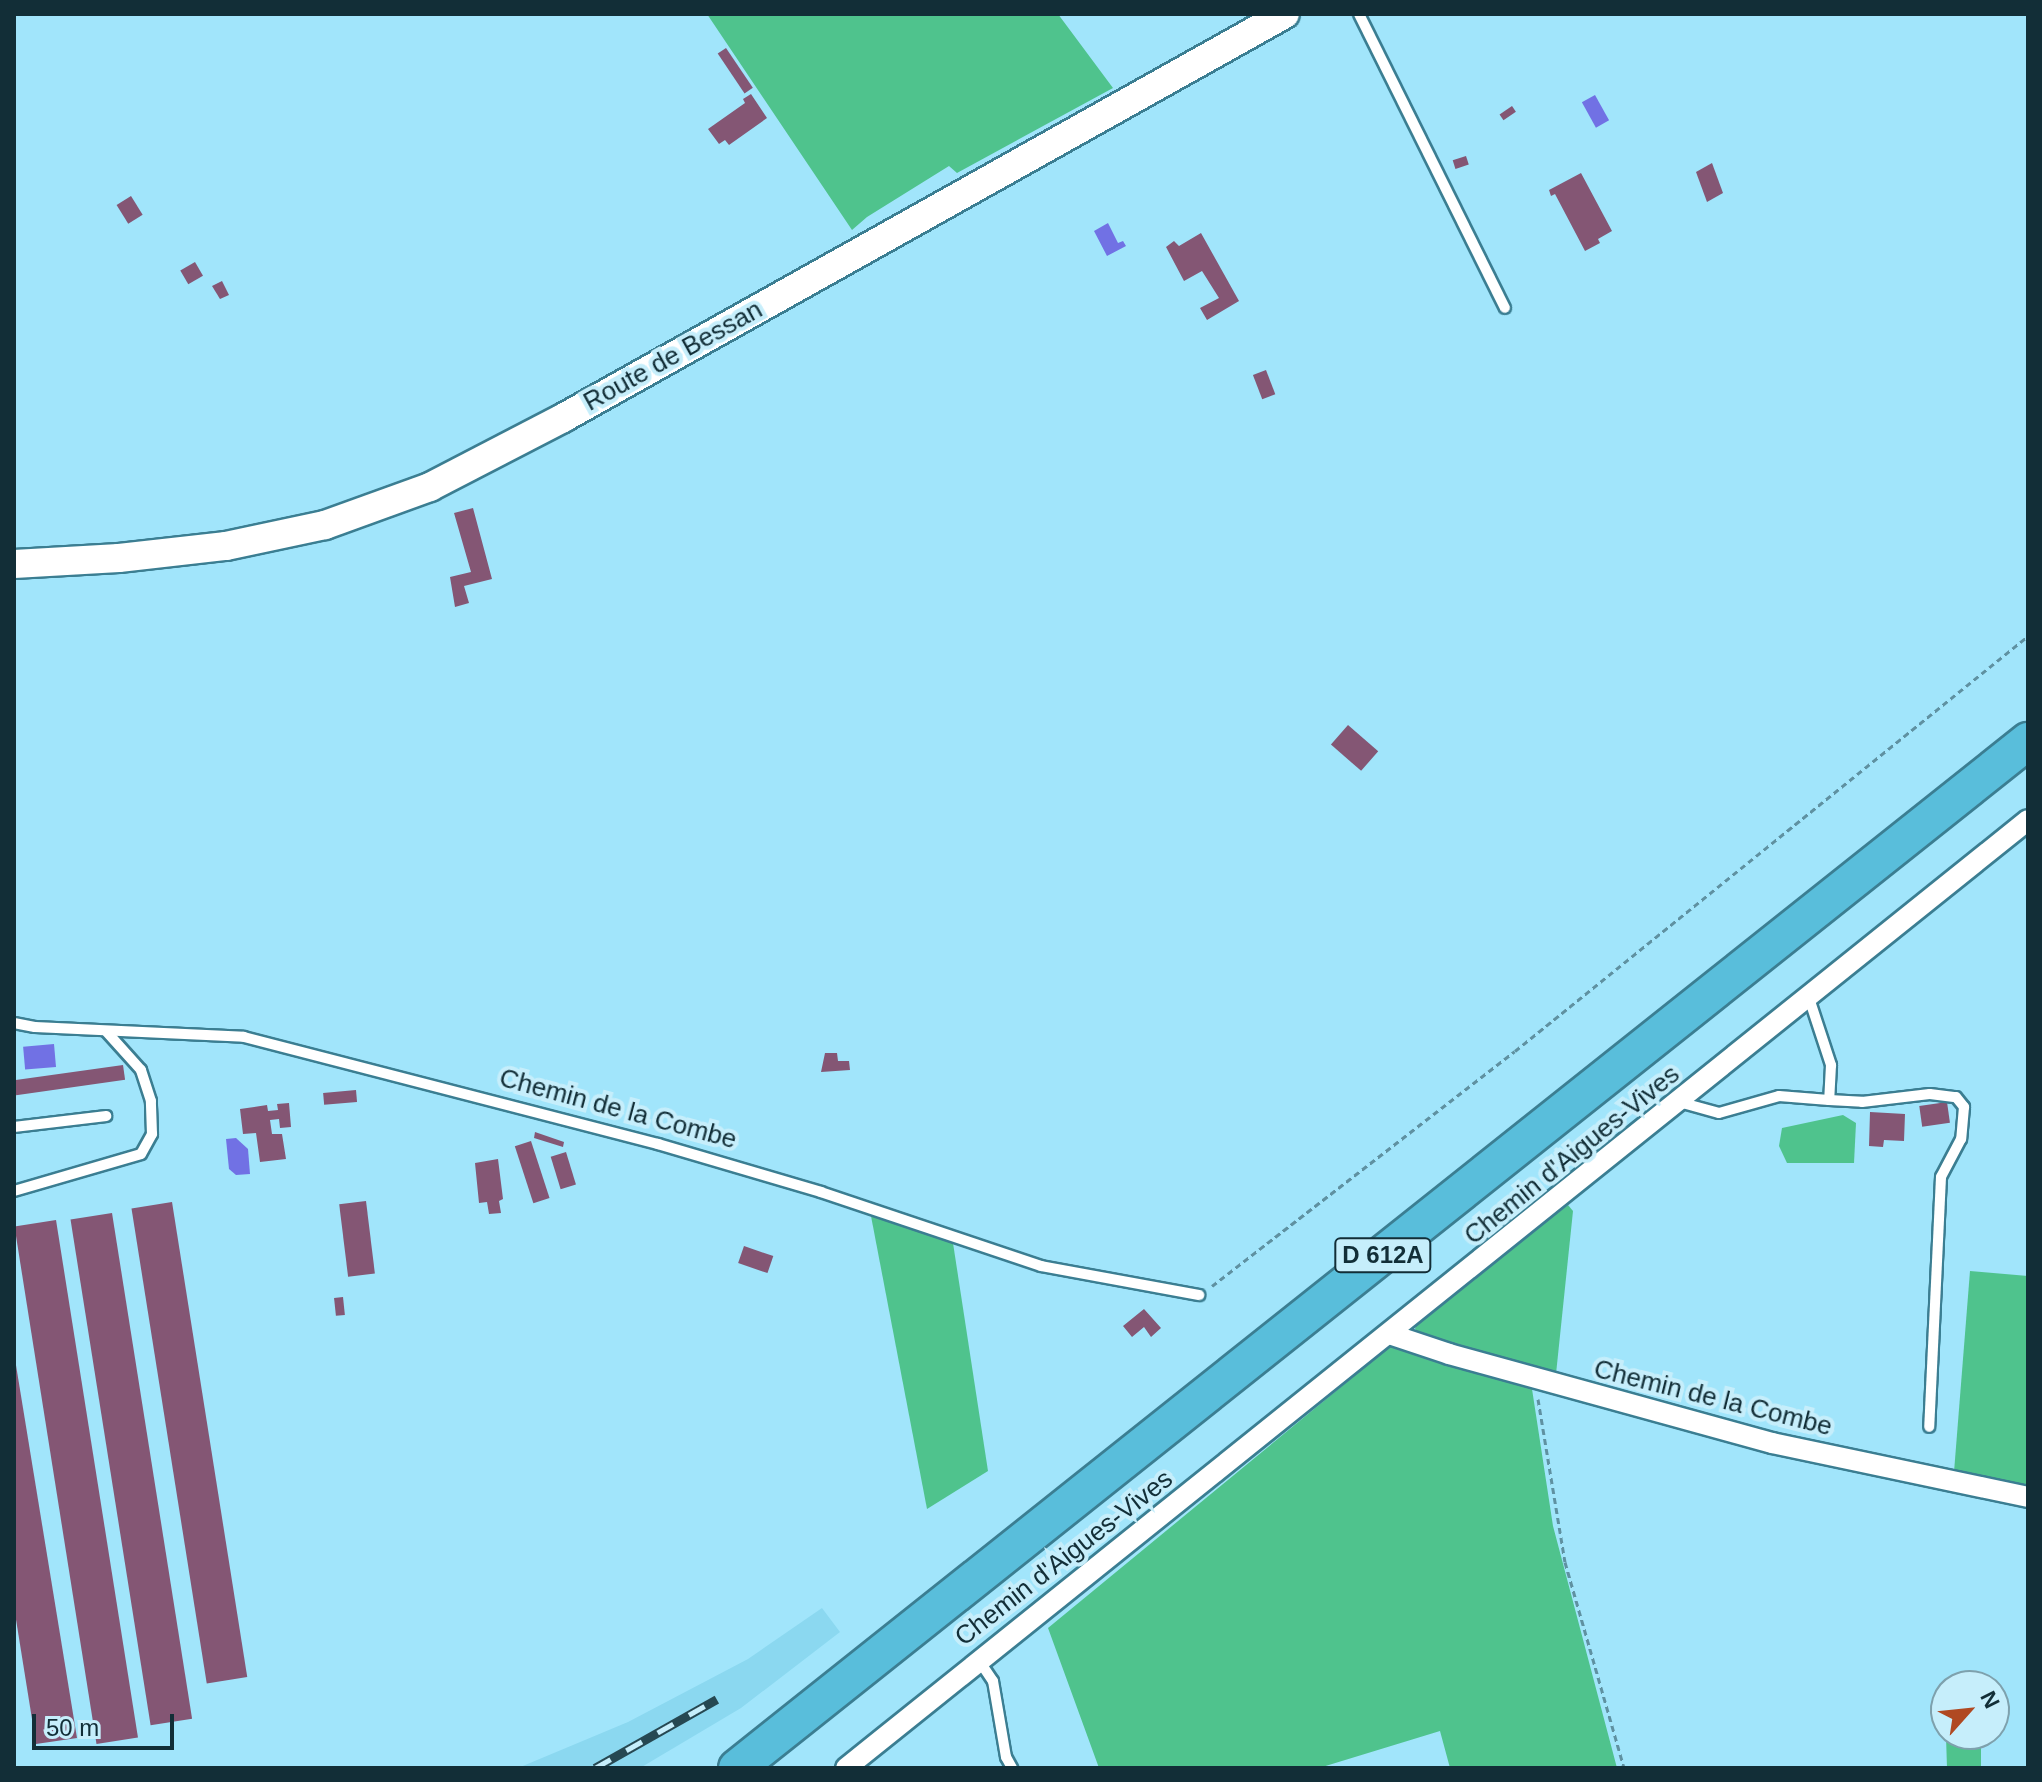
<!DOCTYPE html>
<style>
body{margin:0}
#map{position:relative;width:2042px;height:1782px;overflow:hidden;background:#a1e5fb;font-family:Helvetica,sans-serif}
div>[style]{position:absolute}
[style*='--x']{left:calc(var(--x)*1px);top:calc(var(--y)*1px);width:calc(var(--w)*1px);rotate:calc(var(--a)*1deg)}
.built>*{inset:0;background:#8bd8f0}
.green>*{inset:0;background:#4fc38d}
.water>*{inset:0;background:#7171e4;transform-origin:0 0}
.building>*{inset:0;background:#845674;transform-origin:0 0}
.path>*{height:3px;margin-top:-1.5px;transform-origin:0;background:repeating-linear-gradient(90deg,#5f91a1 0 6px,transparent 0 10px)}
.roads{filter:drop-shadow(2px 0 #3b7e92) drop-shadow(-2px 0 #3b7e92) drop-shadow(0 2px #3b7e92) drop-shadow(0 -2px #3b7e92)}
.lane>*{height:10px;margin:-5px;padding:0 5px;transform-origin:5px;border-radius:5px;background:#fff}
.street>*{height:20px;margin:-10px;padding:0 10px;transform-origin:10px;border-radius:10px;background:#fff}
.secondary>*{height:28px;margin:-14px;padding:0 14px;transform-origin:14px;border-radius:14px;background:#fff}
.highway>*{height:36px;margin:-18px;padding:0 18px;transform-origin:18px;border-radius:18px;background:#59bedb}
.rail>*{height:9px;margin-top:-4.5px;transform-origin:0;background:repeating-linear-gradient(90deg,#c6eefb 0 18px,#264852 0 36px);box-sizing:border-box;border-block:2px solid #264852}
span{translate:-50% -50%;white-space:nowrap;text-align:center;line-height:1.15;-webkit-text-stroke:8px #c6eefb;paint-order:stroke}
.shield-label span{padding:2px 6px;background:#c6eefb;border:2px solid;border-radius:6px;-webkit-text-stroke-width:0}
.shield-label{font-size:24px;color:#122e37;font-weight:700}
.street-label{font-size:26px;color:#122e37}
.frame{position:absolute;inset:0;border:16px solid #122e37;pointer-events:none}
.north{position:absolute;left:1930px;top:1670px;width:80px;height:80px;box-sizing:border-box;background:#c6eefb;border:2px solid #7ea1ad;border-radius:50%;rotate:63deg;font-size:22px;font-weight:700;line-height:32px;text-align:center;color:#122e37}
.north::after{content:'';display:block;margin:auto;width:28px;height:36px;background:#b04922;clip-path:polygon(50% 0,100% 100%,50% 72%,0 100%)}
.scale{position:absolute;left:32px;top:1714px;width:142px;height:36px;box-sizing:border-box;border:4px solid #122e37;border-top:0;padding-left:10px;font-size:24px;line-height:28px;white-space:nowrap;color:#122e37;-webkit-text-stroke:6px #c6eefb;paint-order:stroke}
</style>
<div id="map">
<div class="built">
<i style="clip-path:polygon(822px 1608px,840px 1632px,741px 1708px,640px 1768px,518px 1768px,628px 1722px,748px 1659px)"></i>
</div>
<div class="green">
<i style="clip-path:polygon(707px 14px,1058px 14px,1113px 88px,957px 173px,949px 166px,867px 217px,852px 230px)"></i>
<i style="clip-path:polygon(1843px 1115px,1856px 1123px,1854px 1163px,1787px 1163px,1779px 1146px,1782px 1128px)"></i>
<i style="clip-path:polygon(1568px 1205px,1573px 1211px,1556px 1374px,1423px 1339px,1415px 1329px,1418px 1319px)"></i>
<i style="clip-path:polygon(871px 1216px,953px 1243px,988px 1471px,927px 1509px)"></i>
<i style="clip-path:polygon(1970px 1271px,2028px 1276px,2028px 1490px,1954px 1472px)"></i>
<i style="clip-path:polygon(1392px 1345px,1516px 1377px,1532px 1389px,1553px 1526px,1617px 1768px,1450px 1768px,1440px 1731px,1319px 1768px,1099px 1768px,1048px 1628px)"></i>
<i style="clip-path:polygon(1946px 1685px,1955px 1686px,1946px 1686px,1946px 1734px,1981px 1734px,1981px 1768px,1947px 1768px,1945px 1705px)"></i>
</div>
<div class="water">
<i style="left:1595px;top:95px;width:29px;height:15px;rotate:61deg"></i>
<i style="clip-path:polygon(1108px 223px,1118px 243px,1123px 241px,1126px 246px,1107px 256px,1094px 231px)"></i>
<i style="left:54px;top:1044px;width:23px;height:31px;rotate:85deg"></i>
<i style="clip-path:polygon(236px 1138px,248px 1149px,250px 1174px,236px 1175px,229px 1169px,226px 1139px)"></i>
</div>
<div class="building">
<i style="left:726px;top:48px;width:48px;height:10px;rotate:56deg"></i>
<i style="clip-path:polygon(751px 94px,767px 118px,729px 145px,725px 140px,719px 144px,708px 129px,745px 103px,743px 99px)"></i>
<i style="left:1512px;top:106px;width:7px;height:15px;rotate:56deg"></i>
<i style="left:1466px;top:156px;width:9px;height:14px;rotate:72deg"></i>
<i style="clip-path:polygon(1712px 163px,1723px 193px,1707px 202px,1696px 172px)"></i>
<i style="clip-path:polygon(1581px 173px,1612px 231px,1598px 239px,1600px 243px,1585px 251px,1555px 194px,1551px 196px,1549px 190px)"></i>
<i style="left:131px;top:196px;width:22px;height:17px;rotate:58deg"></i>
<i style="clip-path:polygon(1201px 233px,1239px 301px,1207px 320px,1200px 308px,1219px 298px,1202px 271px,1184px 281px,1166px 247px,1174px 241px,1179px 246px)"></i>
<i style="left:195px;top:262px;width:16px;height:17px;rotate:60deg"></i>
<i style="clip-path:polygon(222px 281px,229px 295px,220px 299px,212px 286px)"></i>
<i style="left:1266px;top:370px;width:26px;height:14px;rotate:69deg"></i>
<i style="clip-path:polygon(473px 508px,492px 579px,464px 586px,469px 603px,455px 607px,450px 577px,471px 572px,454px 513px)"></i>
<i style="left:1348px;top:725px;width:40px;height:26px;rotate:41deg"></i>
<i style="clip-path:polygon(825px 1053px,837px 1053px,838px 1061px,849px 1061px,850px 1070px,821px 1072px)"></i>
<i style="left:123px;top:1065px;width:15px;height:110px;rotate:82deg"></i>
<i style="left:356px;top:1090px;width:12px;height:33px;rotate:85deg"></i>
<i style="left:1947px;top:1102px;width:21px;height:28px;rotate:82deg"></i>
<i style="clip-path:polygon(289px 1103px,291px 1127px,280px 1128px,279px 1119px,270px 1120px,272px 1134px,282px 1134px,286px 1159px,260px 1162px,256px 1133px,243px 1134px,240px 1109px,267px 1105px,268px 1111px,278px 1110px,277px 1104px)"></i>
<i style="clip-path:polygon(1870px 1112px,1905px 1114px,1904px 1141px,1884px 1140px,1883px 1147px,1869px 1146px)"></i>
<i style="clip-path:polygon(535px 1132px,564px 1142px,563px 1147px,534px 1138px)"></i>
<i style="left:531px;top:1141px;width:60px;height:17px;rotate:72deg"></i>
<i style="left:566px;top:1152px;width:34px;height:16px;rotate:73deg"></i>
<i style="clip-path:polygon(498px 1159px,503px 1199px,499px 1201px,501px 1213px,489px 1214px,487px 1202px,479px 1203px,475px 1163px)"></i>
<i style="left:366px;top:1201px;width:73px;height:27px;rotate:83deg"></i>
<i style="left:172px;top:1202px;width:481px;height:41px;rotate:81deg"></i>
<i style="left:112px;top:1213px;width:512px;height:42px;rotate:81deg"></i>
<i style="left:56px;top:1220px;width:524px;height:42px;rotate:81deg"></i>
<i style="left:744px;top:1246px;width:31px;height:18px;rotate:19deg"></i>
<i style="left:343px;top:1297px;width:18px;height:9px;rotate:84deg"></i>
<i style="clip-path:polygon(1144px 1309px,1161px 1328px,1151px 1337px,1144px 1327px,1132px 1337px,1123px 1326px)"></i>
<i style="clip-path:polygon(14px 1353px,77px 1738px,36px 1744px,14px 1607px)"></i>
</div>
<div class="path">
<i style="--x:1212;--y:1286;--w:383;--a:-37.8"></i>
<i style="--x:1515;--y:1051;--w:660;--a:-38.97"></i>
<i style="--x:1538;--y:1399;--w:165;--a:80.6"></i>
<i style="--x:1565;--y:1562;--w:214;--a:74"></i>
</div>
<div class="roads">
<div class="lane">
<i style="--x:1359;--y:14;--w:328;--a:63.6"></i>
<i style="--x:1809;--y:998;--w:71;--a:71.8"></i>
<i style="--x:1831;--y:1065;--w:35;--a:93"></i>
<i style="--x:1829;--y:1100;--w:33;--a:3"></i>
<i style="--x:1862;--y:1102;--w:68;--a:-6.7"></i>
<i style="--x:1930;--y:1094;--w:26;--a:7"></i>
<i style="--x:1956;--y:1097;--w:13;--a:51"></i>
<i style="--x:1964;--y:1107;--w:32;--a:95"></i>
<i style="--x:1961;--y:1139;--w:43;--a:117.8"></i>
<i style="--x:1941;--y:1177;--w:250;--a:92.7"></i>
<i style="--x:14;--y:1023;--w:21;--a:11"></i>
<i style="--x:35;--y:1027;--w:209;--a:2.7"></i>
<i style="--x:244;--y:1037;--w:428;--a:14.5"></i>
<i style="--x:658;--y:1144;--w:170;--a:16.4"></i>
<i style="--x:821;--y:1192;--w:232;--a:18.6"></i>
<i style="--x:1041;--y:1266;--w:161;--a:10.4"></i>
<i style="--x:1679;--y:1102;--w:41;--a:15.4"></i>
<i style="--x:1719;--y:1113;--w:62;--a:-15.8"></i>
<i style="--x:1779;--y:1096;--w:50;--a:4.6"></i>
<i style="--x:14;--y:1127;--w:93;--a:-6.8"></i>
<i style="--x:14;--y:1191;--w:132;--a:-16.2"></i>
<i style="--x:141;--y:1154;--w:23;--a:-61"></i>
<i style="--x:152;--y:1134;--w:33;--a:-92"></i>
<i style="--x:151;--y:1101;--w:33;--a:-108"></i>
<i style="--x:141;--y:1070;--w:52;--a:-131.9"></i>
<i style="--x:978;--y:1659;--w:27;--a:56"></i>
<i style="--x:993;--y:1681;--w:77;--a:80.3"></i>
<i style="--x:1006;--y:1757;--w:13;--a:61"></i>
</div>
<div class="street">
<i style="--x:1389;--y:1334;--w:63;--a:18.4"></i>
<i style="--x:1449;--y:1354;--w:335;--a:15.4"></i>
<i style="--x:1772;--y:1443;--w:262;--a:11.9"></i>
<i style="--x:846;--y:1768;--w:1515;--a:-38.73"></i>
</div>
<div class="secondary">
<i style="--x:14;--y:564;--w:105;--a:-3.3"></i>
<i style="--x:119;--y:558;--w:108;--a:-6.4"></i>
<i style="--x:226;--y:546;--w:101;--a:-12"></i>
<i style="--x:325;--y:525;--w:112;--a:-19.9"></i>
<i style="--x:430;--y:487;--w:150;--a:-27.4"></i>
<i style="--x:563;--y:418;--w:827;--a:-29.23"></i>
</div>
<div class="highway">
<i style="--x:737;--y:1768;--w:1650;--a:-38.5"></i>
</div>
</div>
<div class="rail">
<i style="--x:595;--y:1768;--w:140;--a:-29.5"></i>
</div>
<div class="shield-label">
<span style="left:1383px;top:1255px">D 612A</span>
</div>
<div class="street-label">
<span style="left:673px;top:356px;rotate:-29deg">Route de Bessan</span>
<span style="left:618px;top:1109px;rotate:15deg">Chemin de la Combe</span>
<span style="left:1572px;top:1155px;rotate:-39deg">Chemin d'Aigues-Vives</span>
<span style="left:1713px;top:1398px;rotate:14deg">Chemin de la Combe</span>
<span style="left:1064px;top:1558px;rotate:-38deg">Chemin d'Aigues-Vives</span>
</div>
<div class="frame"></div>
<div class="north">N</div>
<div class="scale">50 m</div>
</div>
